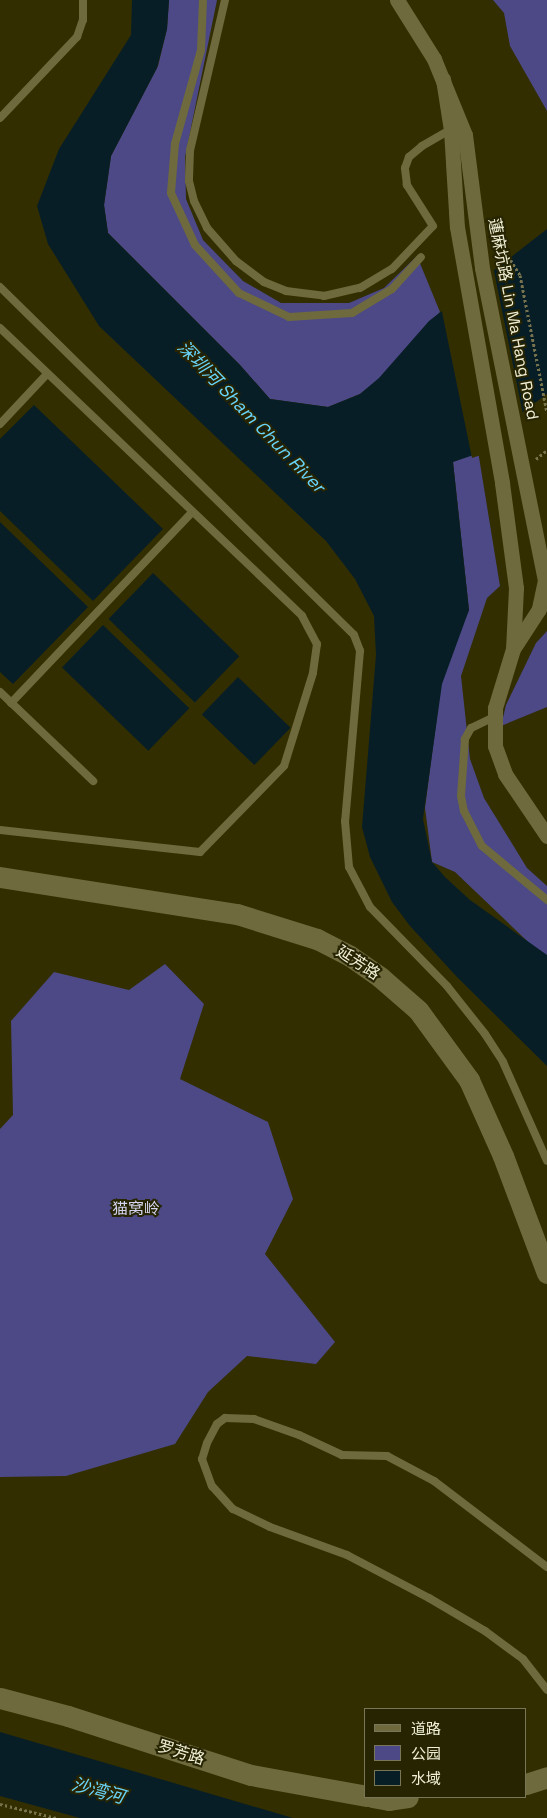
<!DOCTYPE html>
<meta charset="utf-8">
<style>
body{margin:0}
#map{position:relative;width:547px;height:1818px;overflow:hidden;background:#322e00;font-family:"Space Grotesk","Noto Sans SC",sans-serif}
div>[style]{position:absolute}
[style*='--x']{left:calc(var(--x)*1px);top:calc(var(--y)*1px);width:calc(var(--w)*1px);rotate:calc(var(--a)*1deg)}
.green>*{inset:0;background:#4c4986}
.water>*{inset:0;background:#081e26;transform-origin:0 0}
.pier>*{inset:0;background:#322e00}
.path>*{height:3px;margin-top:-1.5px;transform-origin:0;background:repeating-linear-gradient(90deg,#77744d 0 2.5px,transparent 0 5px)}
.lane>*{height:8px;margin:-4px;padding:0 4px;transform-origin:4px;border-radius:4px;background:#6e6a3d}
.street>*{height:15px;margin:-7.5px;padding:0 7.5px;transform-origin:7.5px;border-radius:7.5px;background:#6e6a3d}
.secondary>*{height:21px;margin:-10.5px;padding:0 10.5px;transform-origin:10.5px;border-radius:10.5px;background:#6e6a3d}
span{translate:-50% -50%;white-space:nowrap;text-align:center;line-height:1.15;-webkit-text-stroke:4px #272402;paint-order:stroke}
.street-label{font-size:16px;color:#f1f0d7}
.park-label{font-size:16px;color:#d3d4ef}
.water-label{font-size:18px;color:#68d4fa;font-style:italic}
.legend{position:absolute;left:364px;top:1708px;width:162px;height:90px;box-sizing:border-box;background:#272402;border:1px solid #787657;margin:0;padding:6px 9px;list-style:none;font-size:15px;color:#f1f0d7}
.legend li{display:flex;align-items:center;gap:10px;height:25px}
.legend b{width:25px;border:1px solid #787657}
</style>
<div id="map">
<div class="green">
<i style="clip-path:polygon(169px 0,217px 0,185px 157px,186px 199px,203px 240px,243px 281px,281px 303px,349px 303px,384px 288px,417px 256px,440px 312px,379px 379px,360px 394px,328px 407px,270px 399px,240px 365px,108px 233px,104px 205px,111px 156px,158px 66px,167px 29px)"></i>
<i style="clip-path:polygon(493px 0,547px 0,547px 111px,510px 46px,504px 13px)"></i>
<i style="clip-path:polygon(478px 451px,500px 586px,487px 598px,461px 676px,470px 759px,484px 798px,527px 868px,547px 886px,547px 960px,455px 872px,432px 862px,425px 808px,443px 670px,469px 610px,453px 462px)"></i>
<i style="clip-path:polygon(547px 631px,547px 707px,501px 726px,506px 705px,536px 643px)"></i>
<i style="clip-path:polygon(165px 964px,204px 1004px,180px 1079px,268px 1122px,293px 1199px,265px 1254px,335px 1342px,316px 1364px,247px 1356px,208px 1392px,175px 1444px,66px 1476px,0 1477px,0 1129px,13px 1115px,11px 1021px,54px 972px,129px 990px)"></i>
</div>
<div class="water">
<i style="clip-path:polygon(132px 0,169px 0,167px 29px,157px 68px,111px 156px,104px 205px,108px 233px,240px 365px,270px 399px,328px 407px,360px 394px,379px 378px,429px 321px,547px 229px,547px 394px,497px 431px,494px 448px,453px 462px,469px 610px,442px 684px,423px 819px,432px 862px,445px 877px,470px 900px,547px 955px,547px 1066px,457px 977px,410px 926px,392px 902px,370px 857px,362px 827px,376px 655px,374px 616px,355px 579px,326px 541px,99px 326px,48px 244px,37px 206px,59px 149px,131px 35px)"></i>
<i style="clip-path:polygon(34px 405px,163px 529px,93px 601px,0 511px,0 439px)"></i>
<i style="clip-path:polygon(0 522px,88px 607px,13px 684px,0 672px)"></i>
<i style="left:153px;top:573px;width:120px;height:64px;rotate:44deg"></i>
<i style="left:103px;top:625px;width:120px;height:59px;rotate:44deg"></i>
<i style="left:238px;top:677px;width:73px;height:52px;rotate:44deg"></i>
<i style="clip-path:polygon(0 1732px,293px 1818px,80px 1818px,0 1796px)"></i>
</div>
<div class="pier">
<i style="clip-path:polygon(493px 266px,523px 414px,499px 433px,495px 450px,472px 458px,441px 307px)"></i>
</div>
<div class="path">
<i style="--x:492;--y:230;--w:53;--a:58.1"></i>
<i style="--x:520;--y:275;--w:140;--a:78.9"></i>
<i style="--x:536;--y:459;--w:14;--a:-39"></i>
<i style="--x:0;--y:1804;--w:58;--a:14"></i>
</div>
<div class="lane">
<i style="--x:203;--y:0;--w:50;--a:92.3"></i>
<i style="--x:201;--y:50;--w:98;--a:105.5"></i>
<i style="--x:175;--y:144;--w:49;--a:94.7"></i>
<i style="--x:171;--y:193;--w:57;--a:65.2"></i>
<i style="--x:195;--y:245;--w:65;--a:47.5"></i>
<i style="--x:239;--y:293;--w:55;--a:25.6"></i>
<i style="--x:289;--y:317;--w:63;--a:-3.6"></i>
<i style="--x:352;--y:313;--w:47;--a:-31"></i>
<i style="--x:392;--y:289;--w:43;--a:-47.8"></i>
<i style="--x:225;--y:0;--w:154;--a:103.1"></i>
<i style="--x:190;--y:150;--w:31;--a:92"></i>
<i style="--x:189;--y:181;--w:21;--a:76"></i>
<i style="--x:194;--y:201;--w:30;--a:64"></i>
<i style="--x:207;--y:228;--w:44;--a:48.7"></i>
<i style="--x:236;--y:261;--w:35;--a:37"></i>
<i style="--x:264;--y:282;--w:24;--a:22"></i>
<i style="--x:286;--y:291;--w:38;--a:7"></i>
<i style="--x:324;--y:296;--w:37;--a:-13"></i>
<i style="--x:360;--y:288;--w:37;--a:-31"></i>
<i style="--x:392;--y:269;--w:59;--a:-46.4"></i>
<i style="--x:433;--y:226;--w:49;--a:-122.4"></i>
<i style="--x:407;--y:185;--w:17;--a:-97"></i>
<i style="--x:405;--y:168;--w:12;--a:-70"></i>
<i style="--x:409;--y:157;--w:17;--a:-40"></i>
<i style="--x:422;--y:146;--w:34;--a:-30"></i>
<i style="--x:0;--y:118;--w:112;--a:-46.5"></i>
<i style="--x:77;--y:37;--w:18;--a:-71"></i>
<i style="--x:83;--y:20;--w:20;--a:-90"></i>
<i style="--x:0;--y:287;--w:496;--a:44.5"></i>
<i style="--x:354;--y:635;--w:17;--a:69"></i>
<i style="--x:360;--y:651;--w:171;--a:95"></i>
<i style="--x:345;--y:821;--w:46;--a:85"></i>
<i style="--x:349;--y:867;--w:45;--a:62.3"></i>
<i style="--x:370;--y:907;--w:110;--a:45.7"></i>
<i style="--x:447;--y:986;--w:61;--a:51.6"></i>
<i style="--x:485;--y:1034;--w:33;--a:57"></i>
<i style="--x:503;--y:1062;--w:108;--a:66"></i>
<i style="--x:0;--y:328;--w:417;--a:43.6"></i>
<i style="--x:302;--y:616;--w:32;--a:62"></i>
<i style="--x:317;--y:644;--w:29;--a:98"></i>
<i style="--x:313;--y:673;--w:97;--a:107.3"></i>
<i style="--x:284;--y:766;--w:120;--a:134.3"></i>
<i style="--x:200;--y:852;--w:201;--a:-173.7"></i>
<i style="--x:0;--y:424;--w:69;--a:-46.8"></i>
<i style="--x:0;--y:692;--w:129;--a:43.7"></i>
<i style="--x:11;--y:703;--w:263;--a:-46.5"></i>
<i style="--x:494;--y:717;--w:25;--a:154"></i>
<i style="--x:471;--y:728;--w:13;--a:119"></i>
<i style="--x:465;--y:739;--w:57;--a:94"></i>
<i style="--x:461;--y:796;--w:15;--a:79"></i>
<i style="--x:464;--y:811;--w:39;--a:63"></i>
<i style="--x:482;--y:846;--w:85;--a:39.7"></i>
<i style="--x:547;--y:1567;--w:142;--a:-142.7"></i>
<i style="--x:434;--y:1481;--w:53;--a:-152"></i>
<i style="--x:387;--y:1456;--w:45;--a:-178.7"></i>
<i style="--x:342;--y:1455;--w:47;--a:-155.1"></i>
<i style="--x:299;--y:1435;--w:48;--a:-160.4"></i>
<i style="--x:254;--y:1419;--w:29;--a:-178"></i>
<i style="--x:225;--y:1418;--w:10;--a:143"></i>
<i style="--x:217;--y:1424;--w:21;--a:118"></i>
<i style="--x:207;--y:1443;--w:17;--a:107"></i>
<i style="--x:202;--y:1459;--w:29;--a:70"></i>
<i style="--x:212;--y:1486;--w:31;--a:48"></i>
<i style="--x:233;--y:1509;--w:41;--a:25.9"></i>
<i style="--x:270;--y:1527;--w:82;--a:20"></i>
<i style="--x:347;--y:1555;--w:93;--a:27.7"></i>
<i style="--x:429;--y:1598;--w:65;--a:30.5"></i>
<i style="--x:485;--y:1631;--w:47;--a:36.4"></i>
<i style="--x:523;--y:1659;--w:39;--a:52"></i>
</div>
<div class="street">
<i style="--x:397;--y:0;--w:70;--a:57.9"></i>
<i style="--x:434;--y:59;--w:82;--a:67.8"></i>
<i style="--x:465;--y:135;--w:134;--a:82.7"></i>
<i style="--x:482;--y:268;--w:318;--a:78.6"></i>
<i style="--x:545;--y:580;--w:30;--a:102"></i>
<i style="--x:539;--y:609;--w:44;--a:123"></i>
<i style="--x:443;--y:79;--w:52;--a:81.1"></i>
<i style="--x:451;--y:130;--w:97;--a:86.5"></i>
<i style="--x:457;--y:227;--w:260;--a:80"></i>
<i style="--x:502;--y:483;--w:106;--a:82.4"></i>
<i style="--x:516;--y:588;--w:61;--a:92.8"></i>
<i style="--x:513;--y:649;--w:62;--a:107"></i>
<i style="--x:495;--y:708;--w:38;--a:90"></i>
<i style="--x:495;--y:746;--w:30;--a:70"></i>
<i style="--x:505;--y:774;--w:75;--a:55.9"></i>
</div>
<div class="secondary">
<i style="--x:0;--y:877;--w:240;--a:8.9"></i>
<i style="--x:237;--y:914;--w:84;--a:17.4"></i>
<i style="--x:317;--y:939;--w:37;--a:27"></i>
<i style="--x:350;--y:956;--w:37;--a:35"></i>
<i style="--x:380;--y:977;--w:50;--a:41"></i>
<i style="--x:418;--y:1010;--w:87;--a:53.9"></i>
<i style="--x:469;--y:1080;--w:83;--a:65.9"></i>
<i style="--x:503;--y:1156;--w:125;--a:69.4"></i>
<i style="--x:0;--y:1698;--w:70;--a:14.8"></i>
<i style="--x:68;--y:1716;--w:192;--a:17.9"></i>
<i style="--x:251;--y:1775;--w:117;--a:10.3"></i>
<i style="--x:526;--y:1784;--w:22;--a:-18"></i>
<i style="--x:372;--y:1797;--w:17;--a:10"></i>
<i style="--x:389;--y:1800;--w:19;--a:-9"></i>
</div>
<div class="street-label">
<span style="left:513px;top:319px;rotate:79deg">蓮麻坑路 Lin Ma Hang Road</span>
<span style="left:358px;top:963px;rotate:33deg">延芳路</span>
<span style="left:181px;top:1753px;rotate:17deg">罗芳路</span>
</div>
<div class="park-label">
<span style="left:136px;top:1209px">猫窝岭</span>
</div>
<div class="water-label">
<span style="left:251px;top:417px;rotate:46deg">深圳河 Sham Chun River</span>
<span style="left:98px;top:1791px;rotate:15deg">沙湾河</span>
</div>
<ul class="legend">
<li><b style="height:6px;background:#6e6a3d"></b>道路</li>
<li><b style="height:14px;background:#4c4986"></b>公园</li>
<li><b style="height:14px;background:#081e26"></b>水域</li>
</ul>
</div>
